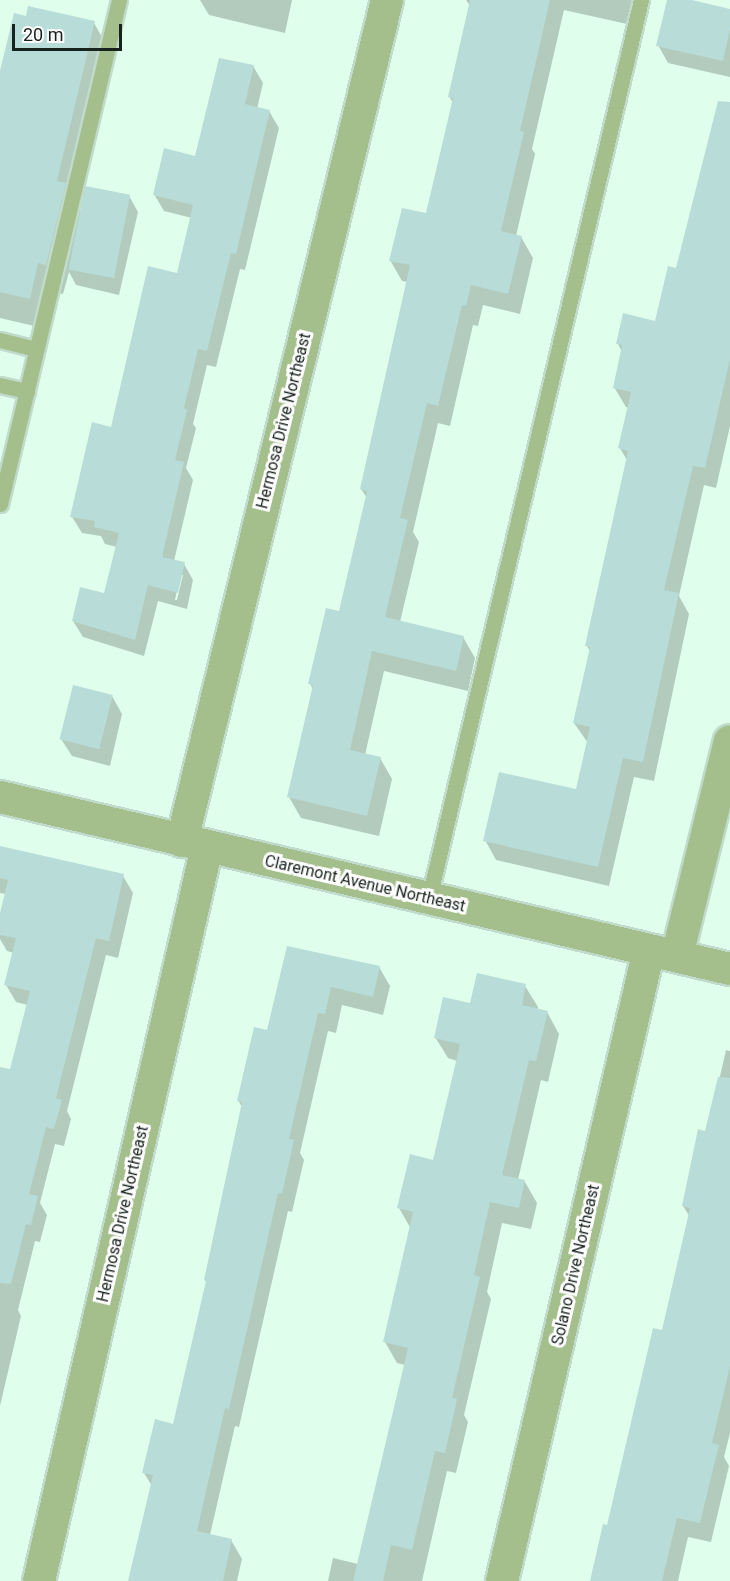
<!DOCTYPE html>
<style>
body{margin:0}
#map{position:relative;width:730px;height:1581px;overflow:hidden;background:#e0feec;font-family:Roboto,sans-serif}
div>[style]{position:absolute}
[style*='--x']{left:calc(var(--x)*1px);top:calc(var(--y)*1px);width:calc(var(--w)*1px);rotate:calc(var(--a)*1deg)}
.shadow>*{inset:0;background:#0003}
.building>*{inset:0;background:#b8dcd8;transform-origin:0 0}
.roads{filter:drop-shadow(2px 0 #c0dbcb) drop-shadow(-2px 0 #c0dbcb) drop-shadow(0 2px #c0dbcb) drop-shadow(0 -2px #c0dbcb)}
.service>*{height:15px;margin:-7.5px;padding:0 7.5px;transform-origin:7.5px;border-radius:7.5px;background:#a4bf8c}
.minor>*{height:32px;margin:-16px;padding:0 16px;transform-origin:16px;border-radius:16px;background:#a4bf8c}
span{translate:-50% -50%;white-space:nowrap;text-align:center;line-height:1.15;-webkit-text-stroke:6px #fff;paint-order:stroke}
.street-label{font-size:16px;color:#18231d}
.scale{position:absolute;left:12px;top:24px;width:110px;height:27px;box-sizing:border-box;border:3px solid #18231d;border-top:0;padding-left:8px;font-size:18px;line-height:21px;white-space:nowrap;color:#18231d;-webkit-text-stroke:4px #fff;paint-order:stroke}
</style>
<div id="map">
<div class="shadow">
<i style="clip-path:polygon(200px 0,292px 0,285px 33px,209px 15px)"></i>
<i style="clip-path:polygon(466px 0,633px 0,627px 24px,564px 10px,532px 149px,535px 154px,516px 236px,521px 237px,533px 258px,520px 314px,483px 305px,478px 326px,473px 325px,450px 426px,438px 423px,413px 532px,419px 542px,400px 622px,463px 637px,475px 658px,468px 691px,384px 671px,365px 755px,380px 758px,392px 779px,379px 836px,301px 818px,289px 797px,313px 690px,310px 683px,340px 613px,367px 498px,361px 489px,408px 282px,402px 281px,390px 260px,427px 215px,453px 103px,449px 96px,470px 6px)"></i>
<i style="clip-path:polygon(668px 0,686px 0,730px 10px,730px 77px,668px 63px,658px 45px)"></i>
<i style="clip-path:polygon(27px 17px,94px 23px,111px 53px,76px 203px,81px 211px,129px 196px,138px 212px,119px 295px,76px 285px,69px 272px,63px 294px,55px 292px,47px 329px,0 318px,0 78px)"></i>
<i style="clip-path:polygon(evenodd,253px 66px,263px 83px,257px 109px,269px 111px,279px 128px,245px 270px,240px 269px,216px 367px,207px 365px,193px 424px,196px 428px,186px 468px,193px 480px,174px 561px,184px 564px,193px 580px,187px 609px,158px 601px,144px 656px,83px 637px,73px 621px,105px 595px,117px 547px,105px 544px,101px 536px,82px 533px,72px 517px,178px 275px,192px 218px,164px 211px,154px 194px,196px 158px,253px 66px,180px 575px,183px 575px,177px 600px,175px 600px,180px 575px)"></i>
<i style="clip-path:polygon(730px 116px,730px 426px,716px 488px,704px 485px,679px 596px,689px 614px,654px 781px,634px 777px,609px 886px,496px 860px,485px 840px,577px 791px,588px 743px,574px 723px,591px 653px,587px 646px,628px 462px,620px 448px,629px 408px,626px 407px,614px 387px,622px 352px,618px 344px,656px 323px,677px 270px)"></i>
<i style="clip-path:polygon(112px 696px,122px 714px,110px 766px,72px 756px,61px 739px)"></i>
<i style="clip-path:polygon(0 848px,123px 876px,133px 893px,118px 958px,106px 955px,67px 1111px,71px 1119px,64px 1146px,55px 1144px,40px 1203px,47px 1215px,40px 1242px,35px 1241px,18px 1310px,21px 1316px,0 1406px,0 1114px,28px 1005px,16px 1002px,6px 985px,14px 953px,7px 951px,0 939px,0 920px,6px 894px,0 893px)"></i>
<i style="clip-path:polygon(288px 948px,379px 967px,390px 986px,383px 1015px,342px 1005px,336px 1033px,328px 1031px,300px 1153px,304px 1160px,292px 1212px,288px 1211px,239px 1427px,235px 1426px,210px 1535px,231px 1540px,242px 1559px,237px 1581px,129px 1581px,152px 1486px,144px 1473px,175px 1425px,207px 1283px,205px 1280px,242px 1107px,238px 1100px,268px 1032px)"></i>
<i style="clip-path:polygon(525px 986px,538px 1007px,537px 1010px,547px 1012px,559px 1034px,548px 1082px,541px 1080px,518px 1180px,525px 1182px,537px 1203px,531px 1229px,502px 1223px,487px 1292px,491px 1299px,464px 1415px,468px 1422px,456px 1473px,447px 1471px,422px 1581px,328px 1581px,333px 1558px,358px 1564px,405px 1365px,397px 1363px,385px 1342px,411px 1229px,399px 1208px,434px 1161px,457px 1061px,448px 1058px,435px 1037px,472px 1005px)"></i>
<i style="clip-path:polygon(726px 1050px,730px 1051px,730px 1433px,724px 1457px,729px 1466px,711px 1542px,688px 1537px,678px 1581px,592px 1581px,663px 1332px,690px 1217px,683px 1206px,707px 1133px)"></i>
</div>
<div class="building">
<i style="clip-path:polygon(470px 0,550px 0,520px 131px,524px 132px,501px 231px,522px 236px,508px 294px,471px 285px,466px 306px,462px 305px,438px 406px,427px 403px,400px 518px,408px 520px,385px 617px,464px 636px,456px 671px,372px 651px,350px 750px,381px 757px,367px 816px,287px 797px,313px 685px,308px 684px,326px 608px,339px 611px,367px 491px,360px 489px,410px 265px,389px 261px,402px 208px,426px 213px,453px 98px,448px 97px)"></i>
<i style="clip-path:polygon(667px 0,692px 0,730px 9px,730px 29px,723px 61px,656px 46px)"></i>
<i style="clip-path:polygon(28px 6px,95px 21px,57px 181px,66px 183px,46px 265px,38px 263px,30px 299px,0 292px,0 71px,14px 13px,26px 16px)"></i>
<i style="clip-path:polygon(219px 58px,254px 65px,245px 104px,270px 110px,236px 254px,231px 253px,207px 351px,198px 349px,184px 408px,187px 410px,175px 460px,184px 462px,162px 557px,185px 562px,178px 593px,148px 585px,135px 640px,72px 621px,80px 587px,104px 593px,119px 533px,94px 527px,95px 521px,70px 517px,92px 422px,111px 427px,148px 266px,177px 273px,193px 205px,153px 195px,164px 148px,195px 156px)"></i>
<i style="clip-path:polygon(718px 101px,730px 102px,730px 359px,705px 468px,693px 466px,664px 590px,679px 593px,643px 762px,623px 758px,598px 867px,483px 841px,499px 772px,576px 789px,590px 727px,573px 723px,590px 647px,585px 646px,628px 451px,618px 448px,631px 392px,613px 388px,622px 345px,616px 344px,623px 313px,655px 321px,668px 266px,676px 268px)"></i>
<i style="left:85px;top:186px;width:46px;height:85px;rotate:11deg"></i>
<i style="left:73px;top:685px;width:41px;height:56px;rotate:14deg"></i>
<i style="clip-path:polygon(0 846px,124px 874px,109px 941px,96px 938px,56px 1098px,62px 1100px,54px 1129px,46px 1127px,29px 1194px,38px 1196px,31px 1225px,26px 1224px,11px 1284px,0 1283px,0 1067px,10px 1069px,30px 991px,4px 985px,16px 938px,0 935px,0 913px,8px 880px,0 878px)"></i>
<i style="clip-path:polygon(287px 946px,380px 966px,373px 997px,331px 987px,325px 1014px,318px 1013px,289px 1139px,294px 1140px,282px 1194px,278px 1193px,229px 1409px,225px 1408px,197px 1531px,232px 1539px,223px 1581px,128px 1581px,153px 1475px,142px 1473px,155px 1419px,173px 1424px,206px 1281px,204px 1280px,242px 1102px,237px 1101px,254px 1027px,267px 1030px)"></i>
<i style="clip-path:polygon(477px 973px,526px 984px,522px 1005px,548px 1011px,536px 1061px,529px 1060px,502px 1175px,525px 1180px,519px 1208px,490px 1202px,474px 1275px,480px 1277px,452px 1398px,457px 1399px,445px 1453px,435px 1451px,412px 1550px,391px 1545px,383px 1581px,353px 1581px,408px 1348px,383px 1342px,413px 1212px,397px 1208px,410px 1154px,433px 1160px,460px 1044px,434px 1038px,443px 997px,470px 1003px)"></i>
<i style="clip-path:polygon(718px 1077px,730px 1078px,730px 1366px,712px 1443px,719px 1445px,700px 1523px,677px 1518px,662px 1581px,590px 1581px,603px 1524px,607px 1525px,653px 1328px,662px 1330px,690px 1208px,682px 1206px,698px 1129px,705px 1131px)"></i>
</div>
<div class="roads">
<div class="service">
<i style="--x:0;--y:340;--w:37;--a:14"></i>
<i style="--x:0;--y:385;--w:28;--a:13"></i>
<i style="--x:0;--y:504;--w:518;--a:-76.72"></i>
<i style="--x:429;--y:898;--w:923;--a:-76.72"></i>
</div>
<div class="minor">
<i style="--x:0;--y:797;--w:750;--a:13.26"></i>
<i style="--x:182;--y:841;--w:866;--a:-76.3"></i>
<i style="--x:677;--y:956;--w:221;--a:-76.2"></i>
<i style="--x:39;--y:1581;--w:753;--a:-77.11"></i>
<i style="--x:502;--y:1581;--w:648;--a:-76.89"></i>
</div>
</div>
<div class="street-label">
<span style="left:284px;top:421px;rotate:-76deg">Hermosa Drive Northeast</span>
<span style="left:365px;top:884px;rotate:13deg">Claremont Avenue Northeast</span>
<span style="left:123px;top:1214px;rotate:-77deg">Hermosa Drive Northeast</span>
<span style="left:576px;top:1265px;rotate:-77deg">Solano Drive Northeast</span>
</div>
<div class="scale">20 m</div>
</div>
